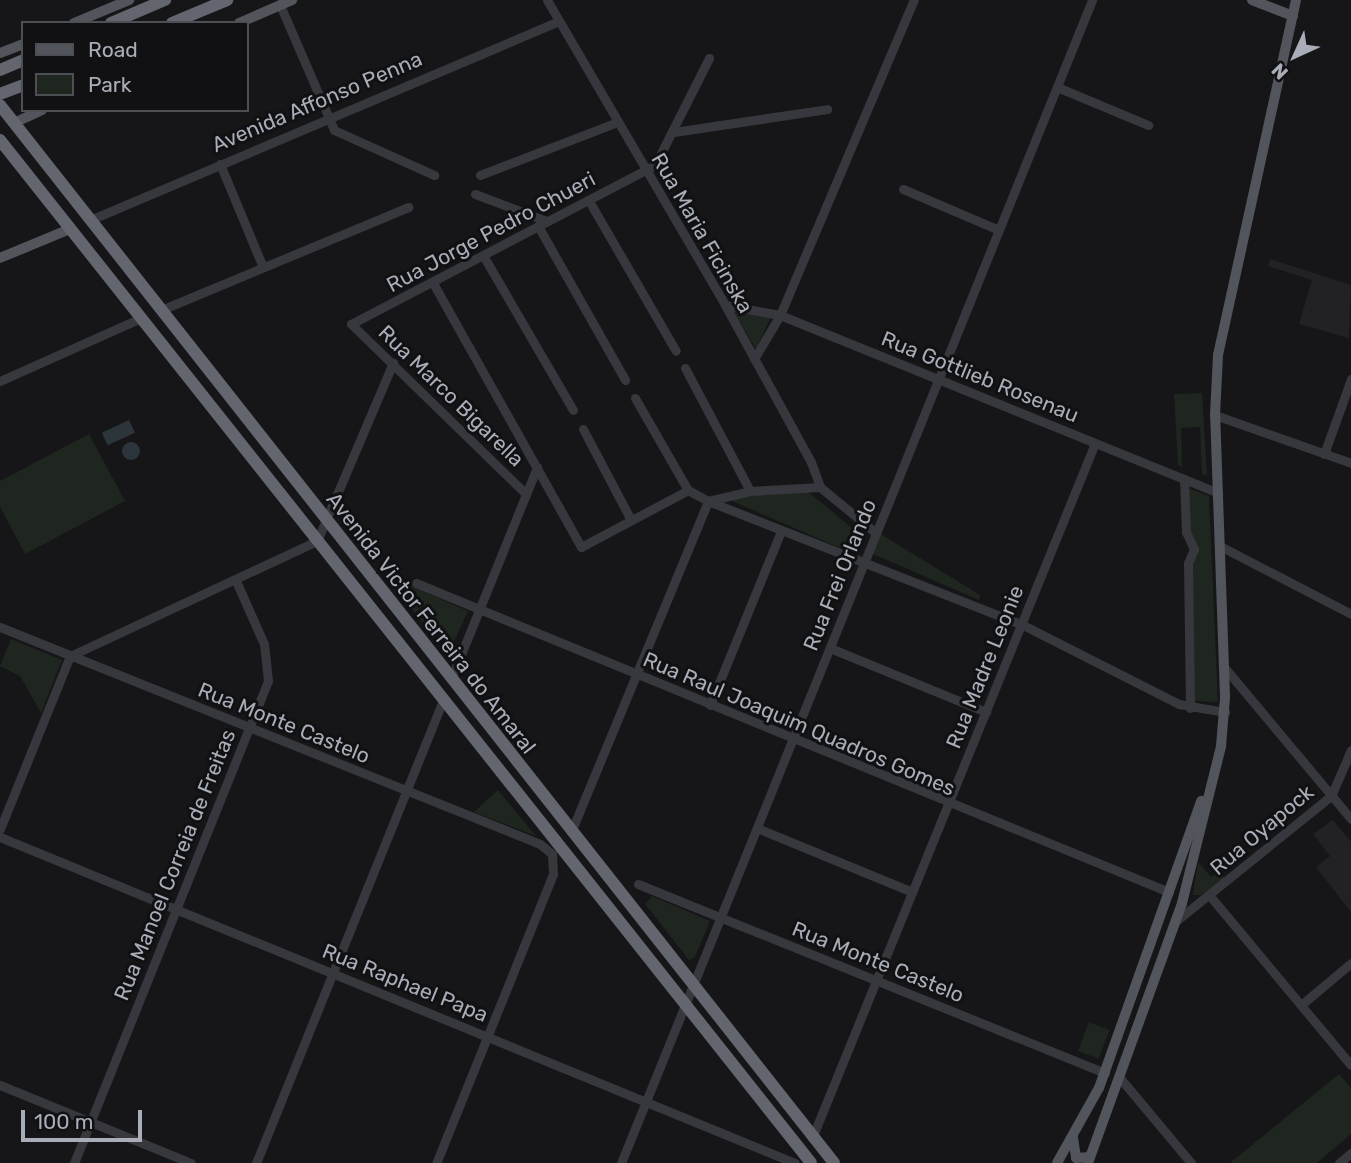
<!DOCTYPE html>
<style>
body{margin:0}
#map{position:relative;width:1351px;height:1163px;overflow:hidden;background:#161618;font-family:Rubik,sans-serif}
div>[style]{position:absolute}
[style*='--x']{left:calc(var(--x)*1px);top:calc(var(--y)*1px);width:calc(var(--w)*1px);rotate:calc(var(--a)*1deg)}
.built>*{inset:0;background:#222225}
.green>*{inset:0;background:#1e261f;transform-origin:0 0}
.water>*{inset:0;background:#2c353c;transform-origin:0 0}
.round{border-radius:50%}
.minor>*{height:9px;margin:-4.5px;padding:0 4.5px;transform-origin:4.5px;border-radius:4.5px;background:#37383d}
.major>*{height:10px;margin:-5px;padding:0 5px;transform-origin:5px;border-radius:5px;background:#53555c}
.highway>*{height:12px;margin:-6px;padding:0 6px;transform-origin:6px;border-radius:6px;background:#63666e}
span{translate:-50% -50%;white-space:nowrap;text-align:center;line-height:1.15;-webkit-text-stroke:6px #111113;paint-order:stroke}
.street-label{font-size:21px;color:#a8adb8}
.legend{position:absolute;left:21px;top:21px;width:228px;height:91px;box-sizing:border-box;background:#111113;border:2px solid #4d4f55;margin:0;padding:9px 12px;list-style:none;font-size:21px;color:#a8adb8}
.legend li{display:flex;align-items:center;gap:14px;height:35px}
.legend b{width:35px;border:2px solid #4d4f55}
.north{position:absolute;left:1260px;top:21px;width:70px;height:70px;-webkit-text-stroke:5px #111113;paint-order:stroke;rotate:225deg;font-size:19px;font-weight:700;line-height:28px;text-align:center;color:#a8adb8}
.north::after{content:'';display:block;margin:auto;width:24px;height:32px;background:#a8adb8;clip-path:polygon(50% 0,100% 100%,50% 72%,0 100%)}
.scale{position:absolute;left:21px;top:1110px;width:121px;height:32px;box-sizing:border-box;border:4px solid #a8adb8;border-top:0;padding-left:9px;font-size:21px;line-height:24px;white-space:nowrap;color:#a8adb8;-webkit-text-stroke:5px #111113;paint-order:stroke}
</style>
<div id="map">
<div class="built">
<i style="clip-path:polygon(1270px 259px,1351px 285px,1349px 338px,1299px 324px,1312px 280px,1268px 266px)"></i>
<i style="clip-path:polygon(1333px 820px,1351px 842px,1351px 912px,1316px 867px,1330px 856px,1313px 834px)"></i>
</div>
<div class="green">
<i style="clip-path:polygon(734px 312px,771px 317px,756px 349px)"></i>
<i style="clip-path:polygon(1202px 393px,1207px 476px,1202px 474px,1200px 427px,1181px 428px,1182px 467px,1178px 465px,1174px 394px)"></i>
<i style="clip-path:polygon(89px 434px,125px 501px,25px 554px,0 507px,0 481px)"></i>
<i style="clip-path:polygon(1188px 488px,1209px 496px,1218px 702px,1194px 701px,1192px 564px,1198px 550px,1190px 533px)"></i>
<i style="clip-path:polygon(807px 491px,863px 537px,856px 555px,732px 501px,732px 496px)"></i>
<i style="clip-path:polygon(879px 533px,980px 595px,979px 600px,871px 553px)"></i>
<i style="clip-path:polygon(397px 580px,468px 611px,448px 655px,395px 587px)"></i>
<i style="clip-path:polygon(11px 639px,62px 660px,41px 713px,20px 676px,0 666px)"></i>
<i style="clip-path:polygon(498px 790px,536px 836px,474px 812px)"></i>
<i style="clip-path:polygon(1198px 862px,1211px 877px,1220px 872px,1225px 878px,1204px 895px,1193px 895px)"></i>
<i style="clip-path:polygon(652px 896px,710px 921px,695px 957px,689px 960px,645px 904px)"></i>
<i style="left:1089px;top:1022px;width:22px;height:31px;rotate:21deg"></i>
<i style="clip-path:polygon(1339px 1074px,1351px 1088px,1351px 1134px,1317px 1163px,1230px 1163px)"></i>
</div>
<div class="water">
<i style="left:129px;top:420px;width:14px;height:30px;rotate:65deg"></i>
<i class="round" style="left:122px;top:442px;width:18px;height:18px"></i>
</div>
<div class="minor">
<i style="--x:547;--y:0;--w:353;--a:59.7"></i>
<i style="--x:725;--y:305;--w:179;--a:61.3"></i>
<i style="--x:811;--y:462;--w:27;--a:70"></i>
<i style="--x:280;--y:5;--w:136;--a:66.6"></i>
<i style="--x:334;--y:130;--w:110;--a:24.2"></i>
<i style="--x:1057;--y:87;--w:99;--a:22.7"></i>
<i style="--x:674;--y:132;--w:155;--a:-8.5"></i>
<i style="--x:220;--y:164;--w:109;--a:67.4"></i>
<i style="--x:480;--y:175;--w:147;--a:-21.1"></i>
<i style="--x:903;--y:189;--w:104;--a:23.1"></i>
<i style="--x:475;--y:194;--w:77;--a:20.6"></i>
<i style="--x:589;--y:201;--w:173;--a:59.9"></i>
<i style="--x:90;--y:220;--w:509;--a:-22.99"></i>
<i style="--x:538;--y:226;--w:177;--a:60.5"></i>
<i style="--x:484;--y:257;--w:177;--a:59.8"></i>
<i style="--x:433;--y:283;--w:303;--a:60.7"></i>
<i style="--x:581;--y:547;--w:121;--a:-28"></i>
<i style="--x:688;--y:490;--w:23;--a:29"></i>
<i style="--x:708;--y:501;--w:43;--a:-13.4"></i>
<i style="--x:750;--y:491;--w:70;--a:-3.3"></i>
<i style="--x:820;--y:487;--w:72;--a:39.4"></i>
<i style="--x:725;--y:305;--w:56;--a:10.3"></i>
<i style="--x:780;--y:315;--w:473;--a:22.1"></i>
<i style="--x:161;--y:310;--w:268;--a:-22.6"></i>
<i style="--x:754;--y:359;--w:51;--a:-59.4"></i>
<i style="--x:780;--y:315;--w:342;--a:-67"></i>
<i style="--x:685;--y:368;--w:139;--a:62.1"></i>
<i style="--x:0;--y:381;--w:154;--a:-24.1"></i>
<i style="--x:635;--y:398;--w:106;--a:60.1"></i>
<i style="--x:1215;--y:415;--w:144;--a:19.4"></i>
<i style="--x:583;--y:429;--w:103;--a:62.2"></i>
<i style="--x:1324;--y:454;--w:80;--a:-70.2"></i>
<i style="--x:1184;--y:479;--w:53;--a:87.8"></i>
<i style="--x:1186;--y:532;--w:19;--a:65"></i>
<i style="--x:1194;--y:549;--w:15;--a:113"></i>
<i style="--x:1188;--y:563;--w:145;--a:89.2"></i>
<i style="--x:526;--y:494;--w:244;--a:-135.8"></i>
<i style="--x:351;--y:324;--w:343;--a:-27.6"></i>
<i style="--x:655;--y:165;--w:120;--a:-63.2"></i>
<i style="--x:1220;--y:546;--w:148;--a:27.4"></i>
<i style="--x:416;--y:583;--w:814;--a:22.31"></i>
<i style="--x:0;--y:627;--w:582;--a:21.89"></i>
<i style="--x:540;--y:844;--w:16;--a:40"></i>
<i style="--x:552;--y:854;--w:20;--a:87"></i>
<i style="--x:553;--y:874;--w:312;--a:112"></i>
<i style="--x:830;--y:648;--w:169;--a:22.3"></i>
<i style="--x:1224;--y:667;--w:198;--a:50.1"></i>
<i style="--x:451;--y:679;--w:229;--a:-67.9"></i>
<i style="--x:710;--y:705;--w:188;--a:-67.8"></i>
<i style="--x:757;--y:828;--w:168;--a:22.4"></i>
<i style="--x:0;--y:829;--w:187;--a:-68"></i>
<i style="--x:70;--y:656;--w:272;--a:-25"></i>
<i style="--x:317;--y:541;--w:194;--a:-66.9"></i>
<i style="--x:571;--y:832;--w:358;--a:-67.5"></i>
<i style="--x:708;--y:501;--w:336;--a:21.5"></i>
<i style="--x:1021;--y:624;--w:177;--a:26.9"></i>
<i style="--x:1179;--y:704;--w:47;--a:9.9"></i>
<i style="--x:0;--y:837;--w:859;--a:22.3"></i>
<i style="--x:638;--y:884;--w:504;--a:22.03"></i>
<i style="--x:1210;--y:896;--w:220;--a:50.2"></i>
<i style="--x:1176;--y:921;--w:199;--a:-38.9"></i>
<i style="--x:1331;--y:796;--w:50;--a:-66.5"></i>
<i style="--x:1301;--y:1005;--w:65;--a:-40"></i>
<i style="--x:1120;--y:1078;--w:111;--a:50.1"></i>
<i style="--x:0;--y:1085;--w:206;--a:22.2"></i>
<i style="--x:812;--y:1138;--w:750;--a:-67.84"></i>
<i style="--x:74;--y:1163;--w:520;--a:-68.08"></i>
<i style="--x:268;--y:681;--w:37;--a:-96"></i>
<i style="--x:264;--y:644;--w:71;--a:-114"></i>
<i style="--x:256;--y:1163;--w:499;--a:-68"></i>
<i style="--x:621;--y:1163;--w:1255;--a:-67.95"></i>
<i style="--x:1339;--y:1163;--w:16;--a:-40"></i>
</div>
<div class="major">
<i style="--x:1252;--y:0;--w:44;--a:21.3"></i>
<i style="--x:74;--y:23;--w:60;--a:-22.7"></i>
<i style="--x:239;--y:23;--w:58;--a:-23.5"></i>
<i style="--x:0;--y:53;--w:25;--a:-21"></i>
<i style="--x:14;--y:123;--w:31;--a:-25"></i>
<i style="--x:0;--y:258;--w:76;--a:-22.5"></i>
<i style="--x:1073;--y:1138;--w:20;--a:81"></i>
<i style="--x:1076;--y:1158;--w:14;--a:-4"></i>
<i style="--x:1057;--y:1163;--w:86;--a:-60.8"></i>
<i style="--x:1099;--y:1088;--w:305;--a:-70.4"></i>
<i style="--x:1088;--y:1163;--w:276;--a:-70.1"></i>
<i style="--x:1182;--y:903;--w:162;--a:-76"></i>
<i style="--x:1221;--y:746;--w:49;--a:-85.3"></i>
<i style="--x:1225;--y:697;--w:282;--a:-92"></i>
<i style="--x:1215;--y:415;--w:60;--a:-87.1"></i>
<i style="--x:1218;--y:355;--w:363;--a:-77.6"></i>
</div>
<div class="highway">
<i style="--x:111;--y:23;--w:59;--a:-23.1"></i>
<i style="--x:172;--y:23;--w:60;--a:-22.7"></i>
<i style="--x:0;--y:70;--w:25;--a:-23"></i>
<i style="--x:0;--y:94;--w:25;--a:-21"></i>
<i style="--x:0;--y:105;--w:1347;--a:51.75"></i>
<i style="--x:0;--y:140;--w:1305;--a:51.59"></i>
</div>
<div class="street-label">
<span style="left:317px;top:102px;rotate:-23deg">Avenida Affonso Penna</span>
<span style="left:491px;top:232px;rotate:-28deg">Rua Jorge Pedro Chueri</span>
<span style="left:702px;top:233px;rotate:60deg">Rua Maria Ficinska</span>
<span style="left:980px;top:377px;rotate:22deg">Rua Gottlieb Rosenau</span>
<span style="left:451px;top:396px;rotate:44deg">Rua Marco Bigarella</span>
<span style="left:840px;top:575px;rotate:-68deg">Rua Frei Orlando</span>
<span style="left:431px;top:623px;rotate:52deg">Avenida Victor Ferreira do Amaral</span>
<span style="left:985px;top:667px;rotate:-68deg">Rua Madre Leonie</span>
<span style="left:284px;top:723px;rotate:22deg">Rua Monte Castelo</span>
<span style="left:799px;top:724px;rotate:23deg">Rua Raul Joaquim Quadros Gomes</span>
<span style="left:1262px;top:830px;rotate:-40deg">Rua Oyapock</span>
<span style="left:175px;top:865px;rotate:-68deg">Rua Manoel Correia de Freitas</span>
<span style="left:878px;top:962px;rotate:22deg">Rua Monte Castelo</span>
<span style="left:405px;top:983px;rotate:22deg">Rua Raphael Papa</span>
</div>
<ul class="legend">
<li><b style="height:9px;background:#53555c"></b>Road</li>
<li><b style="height:19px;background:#1e261f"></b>Park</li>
</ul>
<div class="north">N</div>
<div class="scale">100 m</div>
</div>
